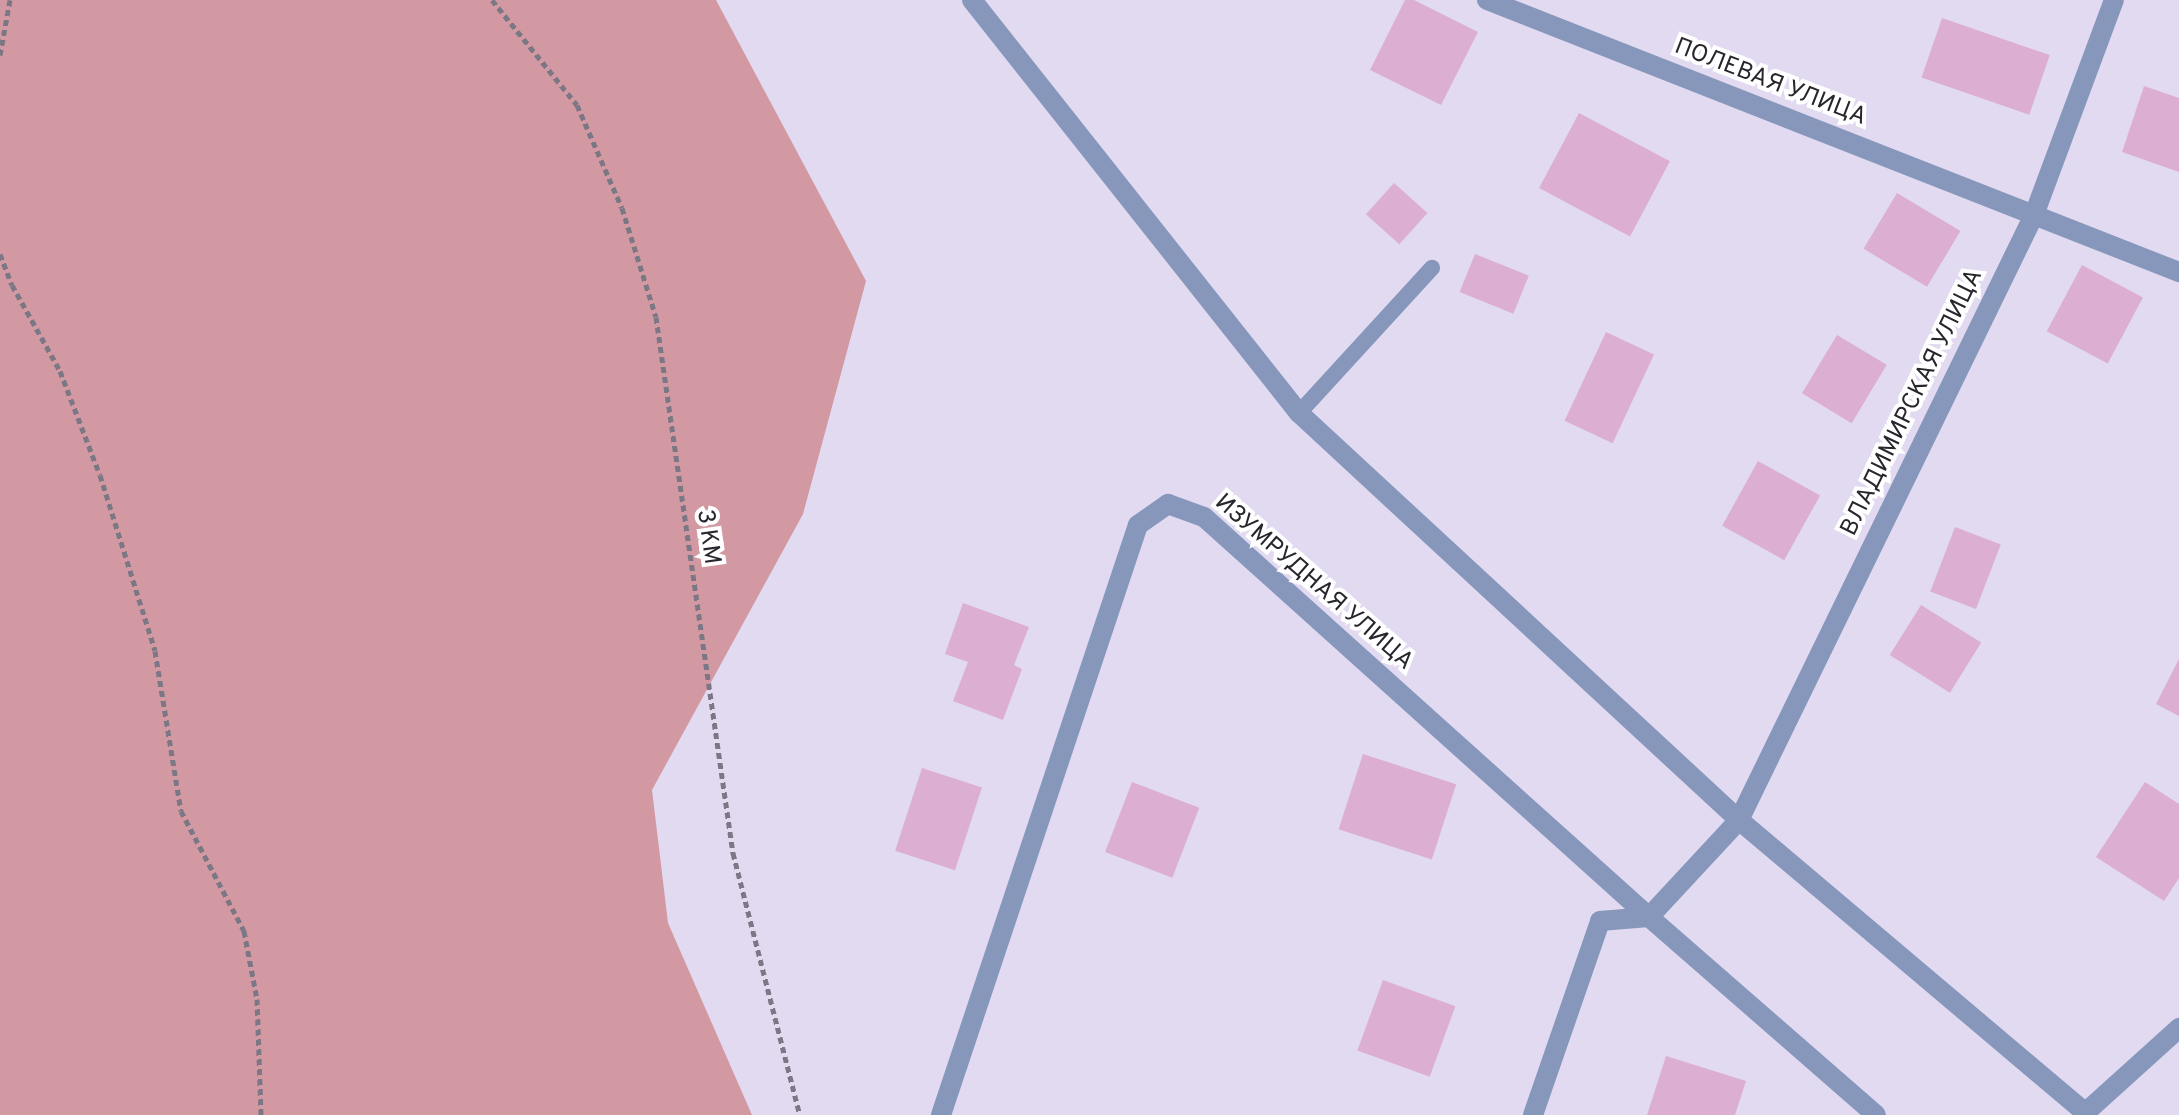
<!DOCTYPE html>
<meta charset="utf-8">
<style>
body{margin:0}
#map{position:relative;width:2179px;height:1115px;overflow:hidden;background:#e1daf0;font-family:Overpass,sans-serif}
div>[style]{position:absolute}
[style*='--x']{left:calc(var(--x)*1px);top:calc(var(--y)*1px);width:calc(var(--w)*1px);rotate:calc(var(--a)*1deg)}
.forest>*{inset:0;background:#d299a2}
.building>*{inset:0;background:#dcafd2;transform-origin:0 0}
.path>*{height:5px;margin-top:-2.5px;transform-origin:0;background:repeating-linear-gradient(90deg,#7c7785 0 6px,transparent 0 10px)}
.service>*{height:16px;margin:-8px;padding:0 8px;transform-origin:8px;border-radius:8px;background:#8797bc}
.minor>*{height:20px;margin:-10px;padding:0 10px;transform-origin:10px;border-radius:10px;background:#8797bc}
.tertiary>*{height:20px;margin:-10px;padding:0 10px;transform-origin:10px;border-radius:10px;background:#8797bc}
span{translate:-50% -50%;white-space:nowrap;text-align:center;line-height:1.15;-webkit-text-stroke:8px #fff;paint-order:stroke}
.street-label{font-size:24px;color:#28252d}
</style>
<div id="map">
<div class="forest">
<i style="clip-path:polygon(0 0,716px 0,866px 281px,803px 514px,652px 790px,668px 923px,752px 1115px,0 1115px)"></i>
</div>
<div class="building">
<i style="clip-path:polygon(1405px 0,1414px 0,1478px 32px,1441px 105px,1370px 70px)"></i>
<i style="left:1942px;top:18px;width:114px;height:63px;rotate:19deg"></i>
<i style="clip-path:polygon(2144px 86px,2179px 98px,2179px 172px,2122px 152px)"></i>
<i style="left:1579px;top:113px;width:103px;height:85px;rotate:28deg"></i>
<i style="left:1394px;top:183px;width:45px;height:42px;rotate:42deg"></i>
<i style="left:1897px;top:193px;width:74px;height:65px;rotate:31deg"></i>
<i style="left:1475px;top:254px;width:58px;height:41px;rotate:22deg"></i>
<i style="left:2082px;top:265px;width:69px;height:75px;rotate:28deg"></i>
<i style="left:1606px;top:332px;width:53px;height:98px;rotate:25deg"></i>
<i style="left:1837px;top:335px;width:58px;height:68px;rotate:31deg"></i>
<i style="left:1758px;top:461px;width:71px;height:74px;rotate:29deg"></i>
<i style="left:1955px;top:527px;width:49px;height:69px;rotate:21deg"></i>
<i style="clip-path:polygon(963px 603px,1029px 627px,1014px 665px,1022px 669px,1003px 720px,953px 701px,968px 662px,945px 654px)"></i>
<i style="left:1921px;top:605px;width:71px;height:59px;rotate:32deg"></i>
<i style="clip-path:polygon(2179px 659px,2179px 716px,2156px 704px)"></i>
<i style="left:1363px;top:754px;width:98px;height:79px;rotate:18deg"></i>
<i style="left:922px;top:768px;width:63px;height:87px;rotate:18deg"></i>
<i style="left:1132px;top:782px;width:72px;height:75px;rotate:21deg"></i>
<i style="clip-path:polygon(2145px 782px,2179px 804px,2179px 878px,2164px 901px,2096px 857px)"></i>
<i style="left:1383px;top:980px;width:77px;height:75px;rotate:20deg"></i>
<i style="clip-path:polygon(1666px 1056px,1746px 1081px,1735px 1115px,1647px 1115px)"></i>
</div>
<div class="path">
<i style="--x:492;--y:0;--w:135;--a:51"></i>
<i style="--x:577;--y:105;--w:112;--a:66.4"></i>
<i style="--x:622;--y:208;--w:114;--a:72.7"></i>
<i style="--x:656;--y:317;--w:542;--a:81.83"></i>
<i style="--x:733;--y:853;--w:270;--a:75.7"></i>
<i style="--x:0;--y:55;--w:56;--a:-79.7"></i>
<i style="--x:0;--y:254;--w:33;--a:69"></i>
<i style="--x:12;--y:285;--w:98;--a:60.8"></i>
<i style="--x:60;--y:371;--w:111;--a:69"></i>
<i style="--x:100;--y:475;--w:184;--a:72.6"></i>
<i style="--x:155;--y:651;--w:162;--a:80.8"></i>
<i style="--x:181;--y:811;--w:136;--a:62.3"></i>
<i style="--x:244;--y:931;--w:69;--a:79.2"></i>
<i style="--x:257;--y:999;--w:116;--a:88"></i>
</div>
<div class="service">
<i style="--x:1299;--y:413;--w:197;--a:-47.5"></i>
</div>
<div class="minor">
<i style="--x:1487;--y:0;--w:744;--a:21.46"></i>
<i style="--x:2085;--y:1113;--w:127;--a:-42.1"></i>
<i style="--x:941;--y:1115;--w:622;--a:-71.54"></i>
<i style="--x:1138;--y:525;--w:37;--a:-35"></i>
<i style="--x:1168;--y:504;--w:38;--a:20"></i>
<i style="--x:1204;--y:517;--w:598;--a:41.95"></i>
<i style="--x:1649;--y:917;--w:301;--a:41.1"></i>
<i style="--x:1533;--y:1115;--w:205;--a:-70.9"></i>
<i style="--x:1600;--y:921;--w:49;--a:-4.7"></i>
<i style="--x:1649;--y:917;--w:132;--a:-47.1"></i>
<i style="--x:1739;--y:820;--w:673;--a:-64.01"></i>
<i style="--x:2034;--y:215;--w:229;--a:-69.6"></i>
</div>
<div class="tertiary">
<i style="--x:972;--y:0;--w:527;--a:51.63"></i>
<i style="--x:1299;--y:413;--w:599;--a:42.77"></i>
<i style="--x:1739;--y:820;--w:457;--a:40.2"></i>
</div>
<div class="street-label">
<span style="left:1770px;top:83px;rotate:21deg">ПОЛЕВАЯ УЛИЦА</span>
<span style="left:1913px;top:403px;rotate:-64deg">ВЛАДИМИРСКАЯ УЛИЦА</span>
<span style="left:707px;top:537px;rotate:82deg">3 КМ</span>
<span style="left:1313px;top:583px;rotate:41deg">ИЗУМРУДНАЯ УЛИЦА</span>
</div>
</div>
